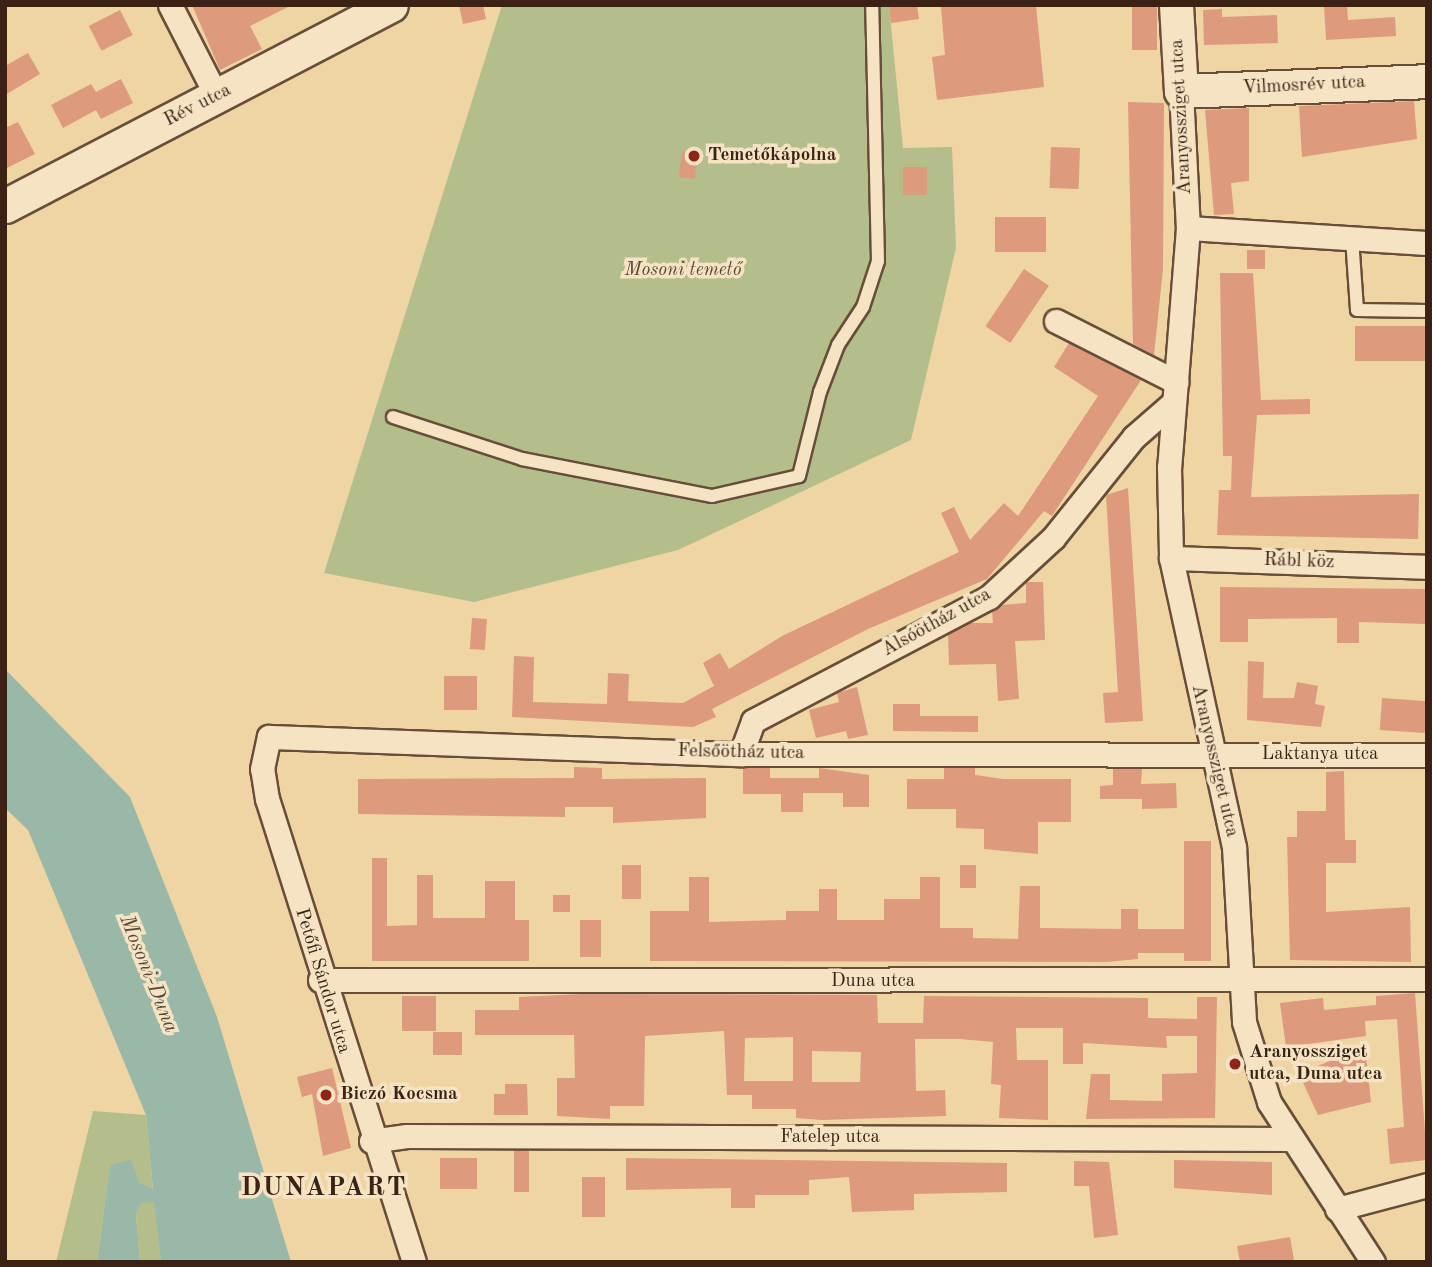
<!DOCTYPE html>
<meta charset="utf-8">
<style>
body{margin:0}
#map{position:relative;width:1432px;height:1267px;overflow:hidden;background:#efd4a4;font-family:"Old Standard TT",serif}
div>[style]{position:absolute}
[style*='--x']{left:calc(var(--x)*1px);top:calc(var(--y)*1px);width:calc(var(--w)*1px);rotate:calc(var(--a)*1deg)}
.green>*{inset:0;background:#b3be8b}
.water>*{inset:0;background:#9ab8a8}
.building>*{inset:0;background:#dd9a7d;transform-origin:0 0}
.roads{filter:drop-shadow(2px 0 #684e38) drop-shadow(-2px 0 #684e38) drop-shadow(0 2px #684e38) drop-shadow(0 -2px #684e38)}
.service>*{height:12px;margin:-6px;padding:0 6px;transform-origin:6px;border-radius:6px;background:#f5e3c4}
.minor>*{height:23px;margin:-11.5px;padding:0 11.5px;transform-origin:11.5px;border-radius:11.5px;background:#f5e3c4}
.secondary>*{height:33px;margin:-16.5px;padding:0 16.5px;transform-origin:16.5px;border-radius:16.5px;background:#f5e3c4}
.dots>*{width:19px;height:19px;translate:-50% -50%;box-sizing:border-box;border:4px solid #f5e3c4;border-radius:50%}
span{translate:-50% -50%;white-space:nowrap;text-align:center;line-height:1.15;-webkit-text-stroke:7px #f5e3c4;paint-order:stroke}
.street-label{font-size:19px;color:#3b2214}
.poi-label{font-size:19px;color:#3b2214;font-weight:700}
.left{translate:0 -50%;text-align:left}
.park-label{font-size:19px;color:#594932;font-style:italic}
.water-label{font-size:21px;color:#534839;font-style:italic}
.district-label{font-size:26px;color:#3b2214;font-weight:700;letter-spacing:2px}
.frame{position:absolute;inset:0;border:7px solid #3b2214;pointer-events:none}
</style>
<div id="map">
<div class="green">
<i style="clip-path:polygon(502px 5px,889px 5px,903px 148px,952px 147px,956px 248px,911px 440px,678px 550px,474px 602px,324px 573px)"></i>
<i style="clip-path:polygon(93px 1111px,146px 1115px,153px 1190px,110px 1165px,97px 1262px,56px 1262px)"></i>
<i style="clip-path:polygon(155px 1201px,161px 1262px,140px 1262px,136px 1214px,140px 1203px)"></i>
</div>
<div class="water">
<i style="clip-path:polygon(5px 669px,130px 797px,217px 1017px,291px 1262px,161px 1262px,154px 1202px,141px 1203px,136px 1214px,140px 1262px,97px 1262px,110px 1165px,131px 1160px,139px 1182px,153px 1189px,146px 1115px,28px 830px,5px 808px)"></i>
</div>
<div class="building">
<i style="clip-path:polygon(192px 5px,292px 5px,250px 26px,262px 49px,220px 70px)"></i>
<i style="clip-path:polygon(459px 5px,483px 5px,486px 19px,463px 24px)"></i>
<i style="clip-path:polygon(889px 5px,917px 5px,919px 19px,891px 23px)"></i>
<i style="clip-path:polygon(1036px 5px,1044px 87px,937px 100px,932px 57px,945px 55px,941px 7px)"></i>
<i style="left:1132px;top:5px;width:25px;height:45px"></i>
<i style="clip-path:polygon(1324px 5px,1347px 5px,1348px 20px,1395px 17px,1396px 36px,1326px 40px)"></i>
<i style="clip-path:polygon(1222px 9px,1222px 17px,1277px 15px,1278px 43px,1204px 45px,1203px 10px)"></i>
<i style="left:120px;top:10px;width:28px;height:35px;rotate:63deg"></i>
<i style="clip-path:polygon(28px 53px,40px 74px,5px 95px,5px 66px)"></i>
<i style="clip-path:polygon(121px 79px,133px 103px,101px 119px,96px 110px,63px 128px,51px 105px,91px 84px,96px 92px)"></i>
<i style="clip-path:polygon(1414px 101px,1417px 139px,1302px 157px,1299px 106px)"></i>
<i style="clip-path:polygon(1128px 102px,1164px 103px,1163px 269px,1154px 355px,1133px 344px)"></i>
<i style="clip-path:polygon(1249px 108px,1249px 181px,1231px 183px,1234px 214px,1214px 215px,1205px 110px)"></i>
<i style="clip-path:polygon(18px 122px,35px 154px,5px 169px,5px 128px)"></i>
<i style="left:1051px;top:147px;width:29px;height:41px;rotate:2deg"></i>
<i style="left:682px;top:152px;width:16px;height:25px;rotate:7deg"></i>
<i style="left:903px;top:167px;width:24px;height:28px"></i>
<i style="left:995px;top:217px;width:51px;height:35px"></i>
<i style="left:1247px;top:250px;width:18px;height:19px"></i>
<i style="left:1024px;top:269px;width:30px;height:69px;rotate:34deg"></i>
<i style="clip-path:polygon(1220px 273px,1253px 273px,1261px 400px,1310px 399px,1310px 414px,1257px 415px,1251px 497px,1419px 494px,1418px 539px,1217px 535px,1219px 490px,1231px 490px,1232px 456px,1223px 456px)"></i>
<i style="left:1427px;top:326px;width:35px;height:72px;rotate:90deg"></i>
<i style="clip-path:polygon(1069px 343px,1141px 380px,1052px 516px,1044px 511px,987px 579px,868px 629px,712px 709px,716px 717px,693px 727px,512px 717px,514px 656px,534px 657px,533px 702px,607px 704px,608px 673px,629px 674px,628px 701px,683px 703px,714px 686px,703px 663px,720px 653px,729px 669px,782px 636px,959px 552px,941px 513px,954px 507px,970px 540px,1004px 503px,1018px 516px,1098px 396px,1054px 367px)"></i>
<i style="clip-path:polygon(1128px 488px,1143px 721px,1105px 723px,1103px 693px,1118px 692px,1106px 495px)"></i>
<i style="clip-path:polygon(1026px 582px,1043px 582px,1045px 640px,1015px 641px,1019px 699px,998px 701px,996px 664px,949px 665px,948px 634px,970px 623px,993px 623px,992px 611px,1001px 605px,1026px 603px)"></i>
<i style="clip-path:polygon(1220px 587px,1427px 589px,1427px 624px,1359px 622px,1359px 643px,1337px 643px,1337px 618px,1248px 619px,1248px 642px,1220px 642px)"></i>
<i style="left:472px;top:618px;width:15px;height:31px;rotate:4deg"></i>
<i style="clip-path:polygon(1248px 661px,1264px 662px,1263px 698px,1294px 698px,1297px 682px,1318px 686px,1315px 704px,1325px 706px,1321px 727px,1247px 720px)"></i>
<i style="left:444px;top:676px;width:33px;height:34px"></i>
<i style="clip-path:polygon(857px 687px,868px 735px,848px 739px,846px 731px,816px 738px,809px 710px,839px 702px,837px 693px)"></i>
<i style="left:1382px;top:698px;width:45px;height:32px;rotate:4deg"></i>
<i style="clip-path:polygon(893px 704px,920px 704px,920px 716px,978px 716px,978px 732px,893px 731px)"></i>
<i style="clip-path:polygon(574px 767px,602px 768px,602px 779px,706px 778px,706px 818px,613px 823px,613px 807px,565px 807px,565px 817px,358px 814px,358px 779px,574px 778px)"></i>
<i style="clip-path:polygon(743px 768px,770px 768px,770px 778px,819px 778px,819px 768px,869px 775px,869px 807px,843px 807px,843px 793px,803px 793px,803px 812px,781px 812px,781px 794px,743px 794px)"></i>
<i style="clip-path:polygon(944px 768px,975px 768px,975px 775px,1003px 779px,1071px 779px,1071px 822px,1038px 822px,1038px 854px,984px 849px,984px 829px,956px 828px,956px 809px,907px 809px,907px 779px,944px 779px)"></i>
<i style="clip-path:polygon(1113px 769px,1142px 769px,1141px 784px,1176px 783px,1177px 808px,1142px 809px,1142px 799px,1100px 799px,1100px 786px,1113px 785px)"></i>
<i style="clip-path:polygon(1344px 771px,1345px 840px,1356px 840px,1356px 863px,1326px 863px,1326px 912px,1410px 907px,1411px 962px,1290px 960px,1287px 837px,1297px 837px,1297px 811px,1326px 811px,1326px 772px)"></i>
<i style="clip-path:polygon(1184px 841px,1211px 841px,1211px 961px,1184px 961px,1184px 953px,1138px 953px,1138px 959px,1107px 962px,650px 961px,650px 911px,689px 911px,689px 877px,709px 877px,709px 922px,786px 920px,786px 911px,819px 911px,819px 889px,837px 889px,837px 920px,884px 920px,884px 899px,920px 899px,920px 877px,940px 877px,940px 928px,973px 928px,973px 938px,1018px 939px,1020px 886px,1040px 886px,1040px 928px,1121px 929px,1121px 909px,1138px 909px,1138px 929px,1184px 929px)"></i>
<i style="clip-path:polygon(372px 858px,387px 858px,387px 926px,417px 925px,417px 875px,433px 875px,433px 918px,485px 918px,485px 881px,515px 881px,515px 920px,529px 920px,529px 961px,372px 961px)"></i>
<i style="left:622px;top:865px;width:19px;height:34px"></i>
<i style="left:960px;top:865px;width:16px;height:23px"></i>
<i style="left:553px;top:895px;width:17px;height:17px"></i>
<i style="left:580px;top:920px;width:21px;height:37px"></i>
<i style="clip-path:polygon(1415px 993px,1427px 1160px,1390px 1164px,1387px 1129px,1404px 1127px,1397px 1019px,1365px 1021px,1366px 1036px,1286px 1047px,1280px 1003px,1323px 998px,1324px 1010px,1376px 1005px,1376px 996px)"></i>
<i style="clip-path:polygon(evenodd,583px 994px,877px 995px,878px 1023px,923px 1023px,924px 996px,1148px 998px,1148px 1018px,1197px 1019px,1197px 997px,1217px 997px,1215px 1118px,1086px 1119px,1091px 1074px,1110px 1074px,1110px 1100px,1162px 1101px,1162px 1074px,1197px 1073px,1197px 1036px,1166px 1036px,1167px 1048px,1083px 1043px,1083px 1064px,1063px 1064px,1063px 1028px,1016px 1028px,1017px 1060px,1048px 1060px,1048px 1120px,999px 1118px,1001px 1085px,991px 1084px,993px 1042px,960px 1039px,915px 1039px,916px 1091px,945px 1090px,946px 1116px,822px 1120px,796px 1118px,796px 1109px,752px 1109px,752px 1095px,727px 1095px,724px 1031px,645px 1036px,644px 1106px,610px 1106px,610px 1119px,557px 1116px,557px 1078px,575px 1078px,574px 1035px,475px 1035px,475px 1010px,519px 1010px,519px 997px,583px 994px,793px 1037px,793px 1081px,744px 1081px,745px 1038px,793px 1037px,583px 994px,812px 1051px,861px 1052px,860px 1082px,812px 1082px,812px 1051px)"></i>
<i style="left:436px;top:996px;width:35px;height:34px;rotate:90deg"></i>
<i style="left:462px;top:1032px;width:23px;height:29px;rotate:90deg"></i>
<i style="clip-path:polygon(1365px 1046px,1371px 1102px,1318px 1115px,1299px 1074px)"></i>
<i style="clip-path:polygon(332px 1068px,351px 1148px,323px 1156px,312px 1094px,302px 1097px,297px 1077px)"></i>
<i style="clip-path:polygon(505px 1084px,527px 1084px,528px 1115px,494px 1115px,494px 1094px,505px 1094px)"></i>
<i style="left:514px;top:1150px;width:15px;height:42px"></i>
<i style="left:440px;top:1158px;width:37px;height:31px"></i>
<i style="clip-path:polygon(626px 1158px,1007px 1163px,1007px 1192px,914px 1194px,914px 1210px,852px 1212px,849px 1177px,809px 1180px,809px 1195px,755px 1195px,755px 1208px,731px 1208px,731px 1188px,626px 1190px)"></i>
<i style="clip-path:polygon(1174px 1160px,1272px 1162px,1272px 1195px,1174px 1188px)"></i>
<i style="clip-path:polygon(1074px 1161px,1109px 1162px,1118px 1235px,1094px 1238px,1089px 1186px,1074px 1186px)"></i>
<i style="left:582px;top:1177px;width:23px;height:40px"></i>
<i style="clip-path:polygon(1290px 1237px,1294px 1260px,1240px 1262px,1237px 1246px)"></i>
</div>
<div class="roads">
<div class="service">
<i style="--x:1352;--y:238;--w:72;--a:86"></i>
<i style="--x:1357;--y:310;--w:70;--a:0.8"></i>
<i style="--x:393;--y:417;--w:136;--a:18"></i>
<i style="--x:522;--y:459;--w:194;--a:11"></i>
<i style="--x:712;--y:496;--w:89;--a:-12.9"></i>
<i style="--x:799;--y:476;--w:87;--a:-76"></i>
<i style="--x:820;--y:392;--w:50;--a:-69"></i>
<i style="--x:838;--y:345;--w:45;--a:-56.7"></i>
<i style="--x:863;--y:307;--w:48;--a:-71.9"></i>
<i style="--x:878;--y:261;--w:256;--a:-91.3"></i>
</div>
<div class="minor">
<i style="--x:170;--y:5;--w:103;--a:62.9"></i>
<i style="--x:1181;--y:91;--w:137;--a:87.1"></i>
<i style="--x:1188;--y:228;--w:240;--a:94.5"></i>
<i style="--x:1169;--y:467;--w:91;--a:88.7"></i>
<i style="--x:1171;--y:558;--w:296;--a:77.7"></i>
<i style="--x:1234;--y:847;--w:175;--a:86.7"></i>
<i style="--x:1244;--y:1022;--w:84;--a:72.6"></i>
<i style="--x:1269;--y:1102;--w:191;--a:57"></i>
<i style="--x:1188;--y:228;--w:239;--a:3.6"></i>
<i style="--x:1056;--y:321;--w:135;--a:26.9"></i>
<i style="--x:1171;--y:558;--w:256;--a:2"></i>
<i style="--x:741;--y:754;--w:35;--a:-70"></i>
<i style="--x:753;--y:721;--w:267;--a:-27.7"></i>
<i style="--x:989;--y:597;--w:87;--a:-42.7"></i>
<i style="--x:1053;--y:538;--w:129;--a:-51.3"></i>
<i style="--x:1134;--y:437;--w:53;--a:-41.2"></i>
<i style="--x:320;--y:980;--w:1107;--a:-0.05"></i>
<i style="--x:371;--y:1141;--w:36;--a:-8"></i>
<i style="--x:407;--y:1136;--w:883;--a:0.19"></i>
<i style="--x:1337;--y:1209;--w:93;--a:-14.9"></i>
<i style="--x:414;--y:1262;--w:486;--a:-107.6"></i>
<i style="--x:267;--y:799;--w:30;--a:-99"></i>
<i style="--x:262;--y:769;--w:33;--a:-78"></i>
<i style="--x:269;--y:737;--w:472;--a:2.1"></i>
<i style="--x:741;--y:754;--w:686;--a:0.08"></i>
</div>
<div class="secondary">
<i style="--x:1176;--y:5;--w:86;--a:86.7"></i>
<i style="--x:1181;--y:91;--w:246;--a:-2.3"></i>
<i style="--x:5;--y:206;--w:435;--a:-27.5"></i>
</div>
</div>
<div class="dots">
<i style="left:694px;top:156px;background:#8f2418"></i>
<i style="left:1235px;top:1064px;background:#8f2418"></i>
<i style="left:326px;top:1095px;background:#8f2418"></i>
</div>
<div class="street-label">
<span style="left:1304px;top:86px;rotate:-3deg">Vilmosrév utca</span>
<span style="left:198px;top:106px;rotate:-27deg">Rév utca</span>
<span style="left:1182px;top:117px;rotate:-93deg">Aranyossziget utca</span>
<span style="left:1299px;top:562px;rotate:2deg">Rábl köz</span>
<span style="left:937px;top:623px;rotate:-29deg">Alsóötház utca</span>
<span style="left:741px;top:753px;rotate:1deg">Felsőötház utca</span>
<span style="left:1320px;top:755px">Laktanya utca</span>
<span style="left:1214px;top:761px;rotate:77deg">Aranyossziget utca</span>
<span style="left:322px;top:981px;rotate:73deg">Petőfi Sándor utca</span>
<span style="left:873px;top:982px">Duna utca</span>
<span style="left:830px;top:1138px">Fatelep utca</span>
</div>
<div class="poi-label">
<span class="left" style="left:708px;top:156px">Temetőkápolna</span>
<span class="left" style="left:1249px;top:1064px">Aranyossziget<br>utca, Duna utca</span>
<span class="left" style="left:340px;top:1095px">Biczó Kocsma</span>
</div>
<div class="park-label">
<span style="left:683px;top:271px">Mosoni temető</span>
</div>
<div class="water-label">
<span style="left:148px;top:974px;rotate:68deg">Mosoni-Duna</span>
</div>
<div class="district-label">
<span style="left:324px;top:1189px">DUNAPART</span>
</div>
<div class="frame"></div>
</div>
